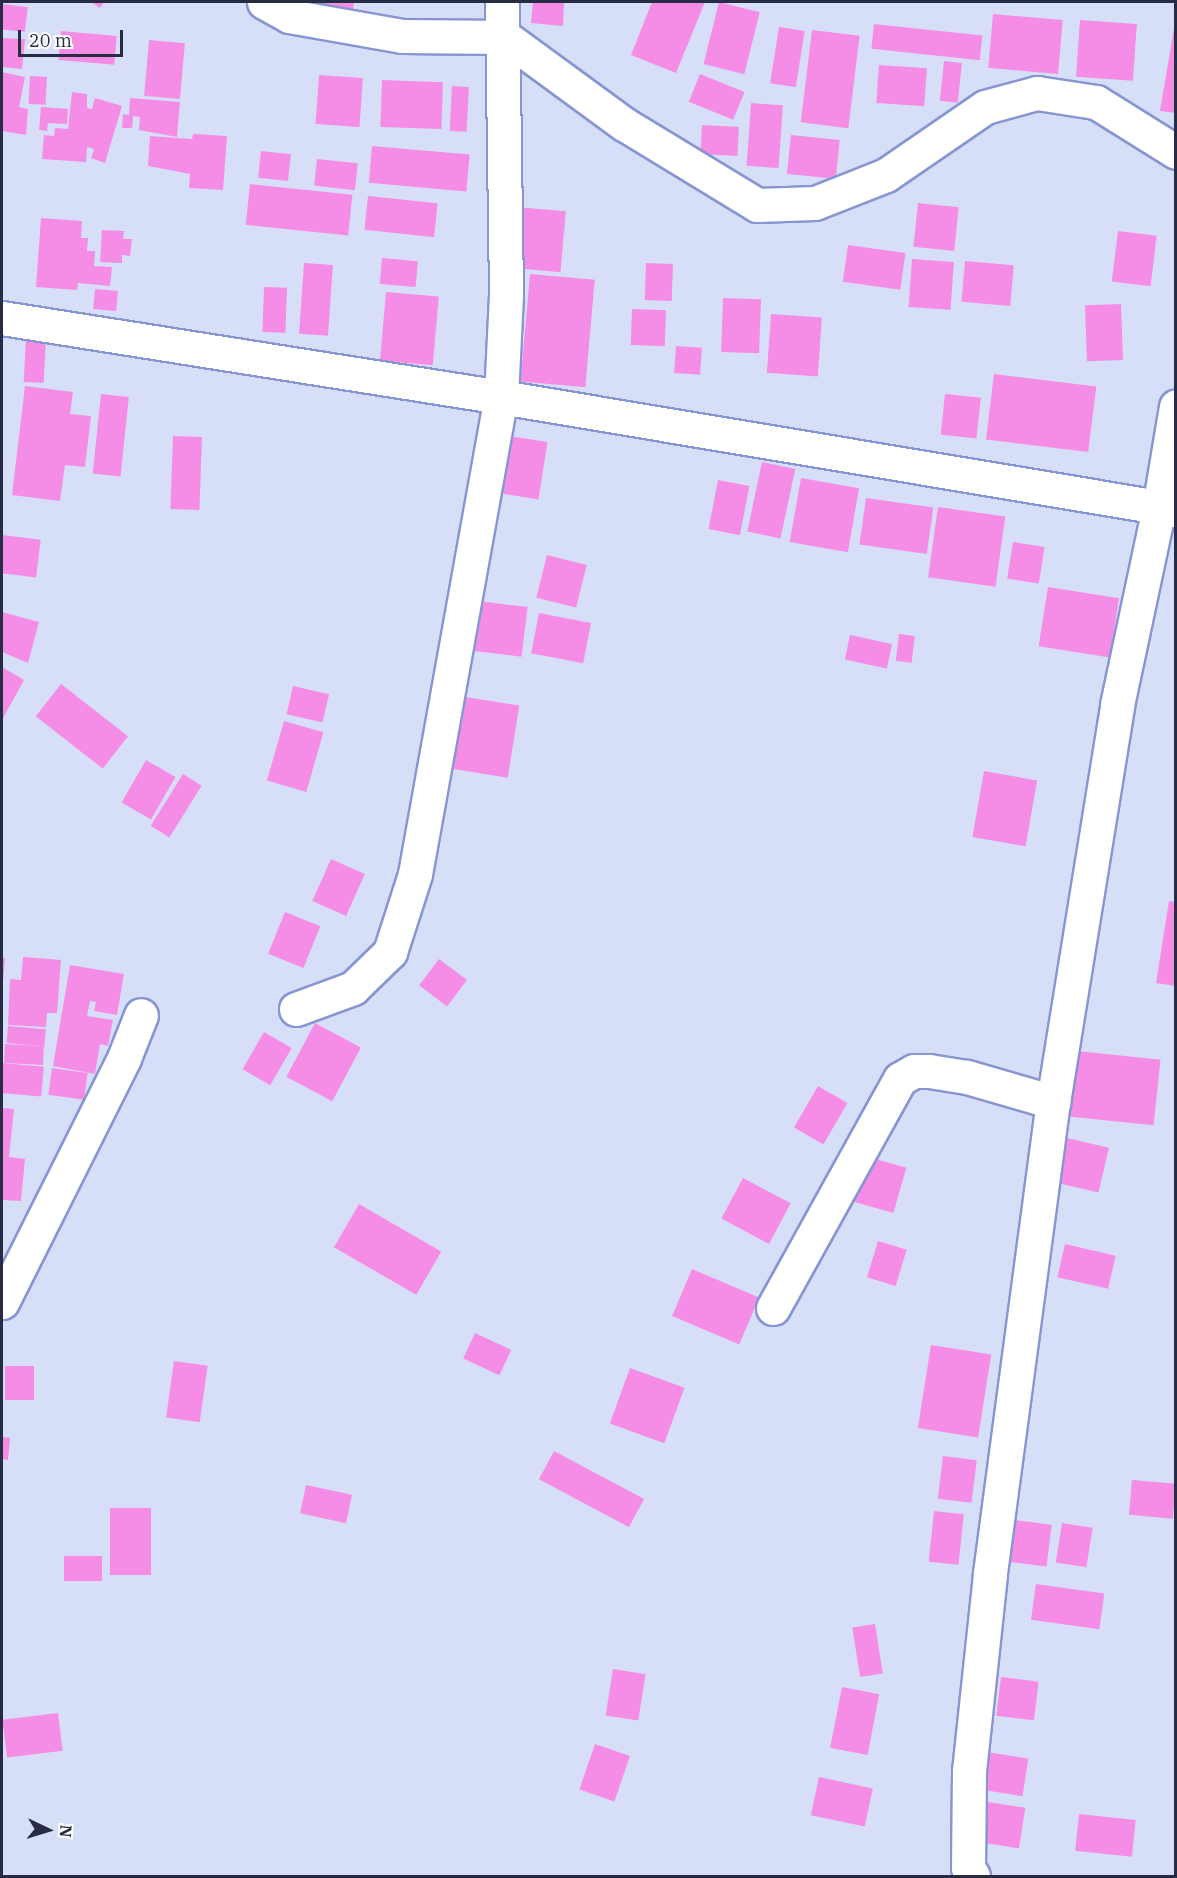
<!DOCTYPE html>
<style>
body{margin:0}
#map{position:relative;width:1177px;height:1878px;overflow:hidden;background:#d7dff8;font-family:"IBM Plex Serif",serif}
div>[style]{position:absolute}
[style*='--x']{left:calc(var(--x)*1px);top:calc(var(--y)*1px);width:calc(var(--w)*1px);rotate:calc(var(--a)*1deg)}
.building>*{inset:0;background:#f58de6;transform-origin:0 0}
.roads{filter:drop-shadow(2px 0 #8796d2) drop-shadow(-2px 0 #8796d2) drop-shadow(0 2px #8796d2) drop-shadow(0 -2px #8796d2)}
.minor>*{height:33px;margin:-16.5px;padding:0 16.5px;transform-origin:16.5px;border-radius:16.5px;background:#fff}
span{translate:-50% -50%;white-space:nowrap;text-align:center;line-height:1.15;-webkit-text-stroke:4.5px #fff;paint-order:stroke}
.frame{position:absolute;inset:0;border:3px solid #262c44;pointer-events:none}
.north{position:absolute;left:18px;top:1800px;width:60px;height:60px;-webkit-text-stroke:4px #fff;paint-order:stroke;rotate:94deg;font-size:16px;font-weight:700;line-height:24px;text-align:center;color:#262c44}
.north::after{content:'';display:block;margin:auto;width:21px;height:27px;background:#262c44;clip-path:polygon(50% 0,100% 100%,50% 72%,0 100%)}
.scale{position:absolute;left:18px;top:30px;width:105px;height:27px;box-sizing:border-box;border:3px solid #262c44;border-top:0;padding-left:8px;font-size:18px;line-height:21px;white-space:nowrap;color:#262c44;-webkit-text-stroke:4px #fff;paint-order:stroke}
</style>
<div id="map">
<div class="building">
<i style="clip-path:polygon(91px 2px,104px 2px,100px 8px)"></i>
<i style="clip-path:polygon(310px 2px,354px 2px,351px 24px,310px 6px)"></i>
<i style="clip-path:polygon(533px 2px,564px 2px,563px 26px,531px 23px)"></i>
<i style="clip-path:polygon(652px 2px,705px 2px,676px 73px,631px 55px)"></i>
<i style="left:719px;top:2px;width:42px;height:64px;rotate:14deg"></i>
<i style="left:2px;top:4px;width:26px;height:25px;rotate:7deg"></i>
<i style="left:993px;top:14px;width:70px;height:54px;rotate:5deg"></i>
<i style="clip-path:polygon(1176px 16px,1176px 113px,1160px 111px)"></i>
<i style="left:1080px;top:20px;width:57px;height:57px;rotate:4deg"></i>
<i style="left:874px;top:24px;width:109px;height:25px;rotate:6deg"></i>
<i style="left:779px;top:27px;width:26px;height:57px;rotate:9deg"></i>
<i style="left:812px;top:30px;width:48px;height:93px;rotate:7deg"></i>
<i style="left:61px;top:31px;width:56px;height:29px;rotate:5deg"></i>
<i style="clip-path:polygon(2px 38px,25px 39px,22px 69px,2px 67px)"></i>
<i style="left:149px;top:40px;width:36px;height:56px;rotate:5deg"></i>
<i style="left:944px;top:61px;width:18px;height:40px;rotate:6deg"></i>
<i style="left:879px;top:65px;width:48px;height:38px;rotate:4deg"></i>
<i style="clip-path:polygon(2px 72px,25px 77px,19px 107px,28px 109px,26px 135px,2px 131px)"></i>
<i style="left:700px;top:74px;width:48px;height:30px;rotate:22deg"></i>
<i style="left:319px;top:75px;width:44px;height:49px;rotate:4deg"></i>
<i style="left:30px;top:76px;width:17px;height:28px;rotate:3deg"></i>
<i style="left:382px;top:80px;width:61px;height:47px;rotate:2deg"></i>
<i style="left:452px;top:86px;width:17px;height:45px;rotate:3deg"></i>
<i style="clip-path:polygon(72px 92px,87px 94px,87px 108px,92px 109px,95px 98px,122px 106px,105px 163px,91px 158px,94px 149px,87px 147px,86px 162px,42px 159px,44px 135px,54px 136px,55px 128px,68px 129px)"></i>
<i style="clip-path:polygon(130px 98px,180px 102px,177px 137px,139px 130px,140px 117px,133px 116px,132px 128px,122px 128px,123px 114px,129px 115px)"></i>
<i style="left:751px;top:103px;width:32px;height:63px;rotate:4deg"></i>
<i style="clip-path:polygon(41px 107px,68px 109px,67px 124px,48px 123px,47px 131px,39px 130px)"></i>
<i style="left:702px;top:125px;width:37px;height:29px;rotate:3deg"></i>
<i style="clip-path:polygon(193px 134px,227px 136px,223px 190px,189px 188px,190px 174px,148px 166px,150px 136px,192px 139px)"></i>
<i style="left:791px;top:135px;width:49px;height:39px;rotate:6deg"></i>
<i style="left:372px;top:146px;width:98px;height:37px;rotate:5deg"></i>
<i style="left:261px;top:151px;width:30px;height:27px;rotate:6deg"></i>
<i style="left:317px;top:159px;width:41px;height:27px;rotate:6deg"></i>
<i style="left:250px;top:184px;width:103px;height:41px;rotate:6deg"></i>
<i style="left:368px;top:196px;width:70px;height:34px;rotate:6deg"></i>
<i style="left:918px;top:203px;width:41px;height:44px;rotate:6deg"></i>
<i style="left:516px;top:207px;width:50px;height:61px;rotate:5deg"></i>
<i style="clip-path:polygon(41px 218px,82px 221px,81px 238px,88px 238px,87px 251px,95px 251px,94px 266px,112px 267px,110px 286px,78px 283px,77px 290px,36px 287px)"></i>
<i style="clip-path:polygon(102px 230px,124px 231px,123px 239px,132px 239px,130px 256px,122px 255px,122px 263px,100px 262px)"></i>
<i style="left:1118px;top:231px;width:39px;height:51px;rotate:7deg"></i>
<i style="left:848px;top:245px;width:58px;height:37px;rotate:8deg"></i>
<i style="left:382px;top:258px;width:36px;height:26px;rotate:5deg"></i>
<i style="left:912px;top:259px;width:42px;height:48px;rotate:4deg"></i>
<i style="left:965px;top:261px;width:49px;height:41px;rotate:5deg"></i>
<i style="left:304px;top:263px;width:29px;height:71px;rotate:4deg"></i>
<i style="left:646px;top:263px;width:27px;height:37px;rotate:2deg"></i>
<i style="left:530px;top:274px;width:65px;height:108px;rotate:5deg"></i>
<i style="left:264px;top:287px;width:23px;height:45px;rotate:2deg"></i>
<i style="left:95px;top:289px;width:23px;height:20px;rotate:5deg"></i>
<i style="left:386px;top:292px;width:53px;height:69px;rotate:5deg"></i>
<i style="left:723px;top:298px;width:38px;height:54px;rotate:2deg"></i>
<i style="left:1121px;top:304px;width:56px;height:36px;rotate:88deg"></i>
<i style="left:632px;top:309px;width:34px;height:36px;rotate:2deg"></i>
<i style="left:771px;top:314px;width:51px;height:59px;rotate:4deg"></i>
<i style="left:26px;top:338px;width:20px;height:44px;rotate:3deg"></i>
<i style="left:676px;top:346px;width:26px;height:27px;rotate:4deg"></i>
<i style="left:994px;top:374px;width:103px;height:66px;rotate:7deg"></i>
<i style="clip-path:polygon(25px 386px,73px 392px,70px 414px,91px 416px,85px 467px,65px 465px,60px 501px,12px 495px)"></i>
<i style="left:101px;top:394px;width:28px;height:80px;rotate:6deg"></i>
<i style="left:945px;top:394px;width:36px;height:41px;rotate:6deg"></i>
<i style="left:173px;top:436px;width:29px;height:73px;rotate:2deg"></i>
<i style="left:509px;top:436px;width:39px;height:58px;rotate:9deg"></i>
<i style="left:762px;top:462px;width:34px;height:71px;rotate:12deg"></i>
<i style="left:801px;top:478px;width:59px;height:65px;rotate:10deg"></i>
<i style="left:718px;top:480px;width:32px;height:50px;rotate:11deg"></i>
<i style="left:866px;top:498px;width:68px;height:47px;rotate:8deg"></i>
<i style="left:938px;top:507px;width:68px;height:71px;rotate:8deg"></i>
<i style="left:2px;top:535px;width:39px;height:38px;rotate:7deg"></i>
<i style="left:1013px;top:542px;width:32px;height:37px;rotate:9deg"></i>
<i style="left:547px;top:555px;width:41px;height:44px;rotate:14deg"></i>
<i style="left:1048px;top:587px;width:72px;height:60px;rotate:9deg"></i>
<i style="left:478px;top:601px;width:50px;height:50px;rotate:7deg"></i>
<i style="clip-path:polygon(2px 612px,39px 622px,28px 663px,2px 652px)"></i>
<i style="left:539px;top:613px;width:53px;height:41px;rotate:11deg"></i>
<i style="left:899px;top:634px;width:16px;height:27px;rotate:7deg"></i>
<i style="left:850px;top:635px;width:43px;height:25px;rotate:12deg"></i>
<i style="clip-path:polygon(2px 667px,24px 680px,2px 720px)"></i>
<i style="left:61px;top:684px;width:85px;height:41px;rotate:38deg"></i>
<i style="left:293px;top:686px;width:37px;height:29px;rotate:13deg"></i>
<i style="left:459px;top:696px;width:61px;height:73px;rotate:9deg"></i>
<i style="left:284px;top:721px;width:41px;height:62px;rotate:16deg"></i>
<i style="left:146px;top:760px;width:34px;height:49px;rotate:30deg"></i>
<i style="left:984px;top:771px;width:54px;height:67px;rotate:10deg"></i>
<i style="left:183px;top:774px;width:22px;height:61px;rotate:32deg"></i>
<i style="left:331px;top:859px;width:37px;height:46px;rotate:24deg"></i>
<i style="clip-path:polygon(1169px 901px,1176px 902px,1176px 986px,1156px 983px)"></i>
<i style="left:285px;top:912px;width:38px;height:45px;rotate:22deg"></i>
<i style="clip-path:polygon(23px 957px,61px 960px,57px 1013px,47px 1013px,46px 1027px,8px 1025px,10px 979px,21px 980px)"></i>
<i style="clip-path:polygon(2px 958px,5px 958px,3px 982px,2px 982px)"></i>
<i style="left:439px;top:959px;width:35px;height:33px;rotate:37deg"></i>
<i style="clip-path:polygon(70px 965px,124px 974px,117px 1015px,94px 1011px,96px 1002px,90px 1001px,87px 1016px,113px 1020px,108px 1046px,100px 1044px,95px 1074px,53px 1066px)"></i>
<i style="left:315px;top:1023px;width:52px;height:61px;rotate:28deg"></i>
<i style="left:8px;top:1026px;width:38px;height:17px;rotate:5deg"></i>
<i style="left:264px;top:1032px;width:32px;height:43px;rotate:30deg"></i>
<i style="left:5px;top:1044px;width:39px;height:19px;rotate:3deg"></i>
<i style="left:1068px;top:1050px;width:93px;height:66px;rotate:6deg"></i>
<i style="left:2px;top:1063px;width:42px;height:30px;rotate:5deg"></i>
<i style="left:52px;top:1068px;width:36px;height:27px;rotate:8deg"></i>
<i style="left:818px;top:1086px;width:34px;height:48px;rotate:30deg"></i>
<i style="clip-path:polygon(2px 1108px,14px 1109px,9px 1157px,25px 1159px,21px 1201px,2px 1200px)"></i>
<i style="left:1067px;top:1138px;width:43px;height:46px;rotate:13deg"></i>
<i style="left:865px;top:1156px;width:43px;height:47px;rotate:16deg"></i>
<i style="left:743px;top:1178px;width:54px;height:46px;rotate:28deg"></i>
<i style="left:359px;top:1204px;width:95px;height:50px;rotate:30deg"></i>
<i style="left:878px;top:1241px;width:30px;height:38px;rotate:17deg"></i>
<i style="left:1065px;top:1244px;width:52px;height:34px;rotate:13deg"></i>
<i style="left:692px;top:1269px;width:73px;height:51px;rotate:23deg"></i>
<i style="left:475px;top:1333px;width:40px;height:28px;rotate:25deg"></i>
<i style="left:931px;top:1345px;width:61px;height:84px;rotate:9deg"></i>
<i style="left:174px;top:1361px;width:34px;height:57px;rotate:8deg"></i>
<i style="left:5px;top:1366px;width:29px;height:34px"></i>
<i style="left:630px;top:1368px;width:58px;height:59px;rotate:20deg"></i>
<i style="clip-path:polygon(2px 1437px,10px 1438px,8px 1460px,2px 1459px)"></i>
<i style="left:554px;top:1451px;width:102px;height:32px;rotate:28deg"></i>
<i style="left:943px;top:1456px;width:34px;height:43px;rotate:7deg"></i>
<i style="left:1132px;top:1480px;width:44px;height:35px;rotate:5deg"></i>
<i style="left:306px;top:1485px;width:47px;height:29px;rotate:12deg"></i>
<i style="left:110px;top:1508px;width:41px;height:67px"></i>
<i style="left:934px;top:1511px;width:30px;height:51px;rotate:6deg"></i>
<i style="left:1005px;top:1519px;width:47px;height:42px;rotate:7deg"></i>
<i style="left:1062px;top:1523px;width:31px;height:40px;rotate:9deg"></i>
<i style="left:102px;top:1556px;width:25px;height:38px;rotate:90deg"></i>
<i style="left:1036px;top:1584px;width:69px;height:36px;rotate:8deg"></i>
<i style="left:875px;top:1624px;width:50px;height:23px;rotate:81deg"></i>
<i style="left:613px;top:1669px;width:33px;height:47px;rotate:9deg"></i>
<i style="left:1001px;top:1677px;width:38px;height:39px;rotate:7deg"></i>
<i style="left:842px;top:1687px;width:38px;height:62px;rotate:11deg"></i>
<i style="left:58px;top:1713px;width:38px;height:56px;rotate:83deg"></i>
<i style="left:595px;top:1744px;width:37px;height:48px;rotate:19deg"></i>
<i style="left:980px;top:1751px;width:49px;height:38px;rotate:9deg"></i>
<i style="left:819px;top:1777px;width:55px;height:39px;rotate:12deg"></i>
<i style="left:976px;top:1800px;width:50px;height:41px;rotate:9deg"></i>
<i style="left:1079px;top:1814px;width:57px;height:37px;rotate:6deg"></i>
</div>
<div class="roads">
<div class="minor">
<i style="--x:264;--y:2;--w:29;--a:29"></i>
<i style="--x:289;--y:16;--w:115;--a:10"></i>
<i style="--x:402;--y:36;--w:103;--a:0.6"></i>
<i style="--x:505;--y:37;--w:147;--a:36.2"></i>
<i style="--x:624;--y:124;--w:156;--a:31.3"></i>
<i style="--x:757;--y:205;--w:58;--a:-2"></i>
<i style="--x:815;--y:203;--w:76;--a:-21.5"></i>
<i style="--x:886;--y:175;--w:120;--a:-34.5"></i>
<i style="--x:985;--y:107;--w:54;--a:-15.1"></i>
<i style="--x:1037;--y:93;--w:60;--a:8.7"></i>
<i style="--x:1096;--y:102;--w:94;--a:32"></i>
<i style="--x:2;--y:318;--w:505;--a:9"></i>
<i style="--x:501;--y:397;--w:684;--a:9.5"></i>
<i style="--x:296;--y:1009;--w:61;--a:-20.2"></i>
<i style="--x:353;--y:988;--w:52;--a:-44.2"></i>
<i style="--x:390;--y:952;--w:82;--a:-72.2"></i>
<i style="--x:415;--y:874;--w:485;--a:-79.8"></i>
<i style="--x:501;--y:397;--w:103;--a:-87.2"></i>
<i style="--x:506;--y:294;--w:292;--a:-90.8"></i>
<i style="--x:2;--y:1302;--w:273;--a:-63.4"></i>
<i style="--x:124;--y:1058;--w:46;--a:-68.4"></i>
<i style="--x:773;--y:1308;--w:262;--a:-61"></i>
<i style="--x:900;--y:1079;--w:16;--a:-30"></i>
<i style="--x:914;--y:1071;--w:15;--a:0"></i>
<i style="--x:929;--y:1071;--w:38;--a:9"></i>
<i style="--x:967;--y:1077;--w:90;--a:16.2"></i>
<i style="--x:973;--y:1876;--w:9;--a:-122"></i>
<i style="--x:968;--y:1868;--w:97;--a:-89.4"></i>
<i style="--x:969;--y:1771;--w:199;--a:-83.9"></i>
<i style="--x:990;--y:1573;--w:475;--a:-82.4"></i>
<i style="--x:1053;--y:1102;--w:402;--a:-80.8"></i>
<i style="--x:1117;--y:705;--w:201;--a:-78"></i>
<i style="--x:1159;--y:508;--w:103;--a:-80.5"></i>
</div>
</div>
<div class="frame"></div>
<div class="north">N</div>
<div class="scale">20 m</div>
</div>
